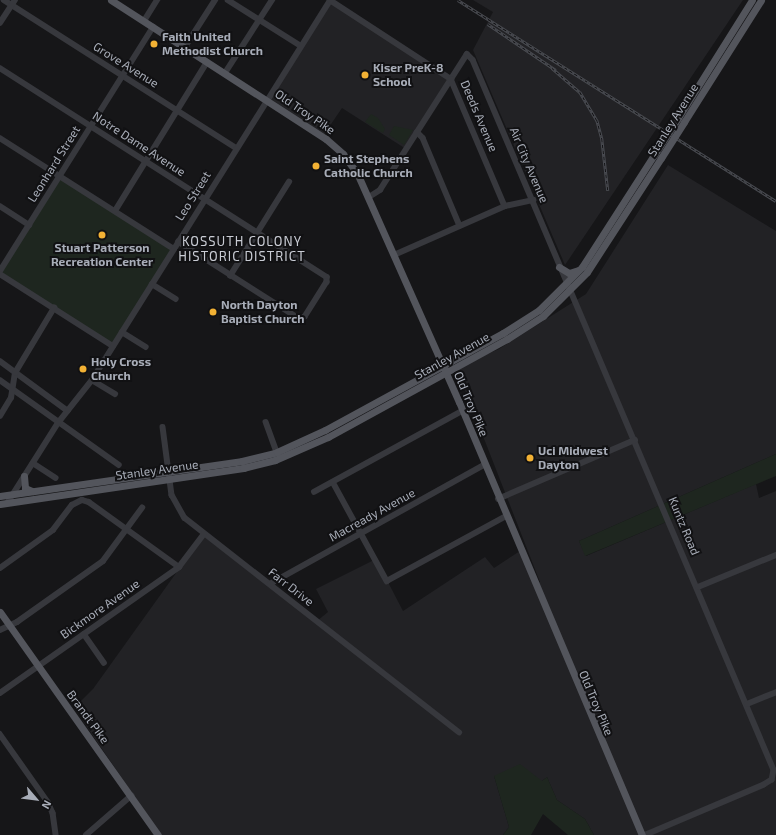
<!DOCTYPE html>
<style>
body{margin:0}
#map{position:relative;width:776px;height:835px;overflow:hidden;background:#161618;font-family:"Exo 2",sans-serif}
div>[style]{position:absolute}
[style*='--x']{left:calc(var(--x)*1px);top:calc(var(--y)*1px);width:calc(var(--w)*1px);rotate:calc(var(--a)*1deg)}
.built>*{inset:0;background:#222225}
.green>*{inset:0;background:#1e261f;transform-origin:0 0}
.minor>*{height:5.5px;margin:-2.75px;padding:0 2.75px;transform-origin:2.75px;border-radius:2.75px;background:#37383d}
.major>*{height:7px;margin:-3.5px;padding:0 3.5px;transform-origin:3.5px;border-radius:3.5px;background:#53555c}
.rail>*{height:2.5px;margin-top:-1.25px;transform-origin:0;background:repeating-linear-gradient(90deg,#111113 0 3px,#4a4c52 0 6px);box-sizing:border-box;border-block:1px solid #4a4c52}
.major-bridge>*{height:7px;margin:-3.5px;padding:0 3.5px;transform-origin:3.5px;border-radius:3.5px;background:#53555c}
.dots>*{width:11px;height:11px;translate:-50% -50%;box-sizing:border-box;border:2px solid #111113;border-radius:50%}
span{translate:-50% -50%;white-space:nowrap;text-align:center;line-height:1.15;-webkit-text-stroke:4px #111113;paint-order:stroke}
.poi-label{font-size:12px;color:#a8adb8;font-weight:700}
.left{translate:0 -50%;text-align:left}
.street-label{font-size:12px;color:#a8adb8}
.neighbourhood-label{font-size:13px;color:#c9ccd4;letter-spacing:1px}
.north{position:absolute;left:16px;top:779px;width:40px;height:40px;-webkit-text-stroke:3px #111113;paint-order:stroke;rotate:118deg;font-size:11px;font-weight:700;line-height:16px;text-align:center;color:#a8adb8}
.north::after{content:'';display:block;margin:auto;width:14px;height:18px;background:#a8adb8;clip-path:polygon(50% 0,100% 100%,50% 72%,0 100%)}
</style>
<div id="map">
<div class="built">
<i style="clip-path:polygon(330px 0,451px 79px,406px 149px,342px 108px,323px 136px,266px 99px)"></i>
<i style="clip-path:polygon(473px 0,743px 0,565px 265px,473px 50px,493px 12px)"></i>
<i style="clip-path:polygon(668px 165px,776px 231px,776px 454px,579px 541px,586px 556px,756px 484px,759px 498px,776px 491px,776px 835px,594px 835px,585px 819px,557px 800px,547px 777px,542px 781px,494px 776px,509px 827px,503px 835px,161px 835px,74px 708px,93px 689px,204px 534px,317px 621px,328px 612px,316px 589px,376px 559px,403px 611px,485px 557px,494px 568px,520px 551px,535px 585px,540px 582px,456px 367px,499px 349px,586px 294px)"></i>
</div>
<div class="green">
<i style="clip-path:polygon(371px 114px,378px 118px,385px 129px,383px 133px,365px 122px)"></i>
<i style="clip-path:polygon(394px 126px,413px 130px,404px 145px,389px 135px)"></i>
<i style="left:59px;top:176px;width:136px;height:114px;rotate:32deg"></i>
<i style="clip-path:polygon(776px 454px,776px 476px,585px 556px,579px 541px)"></i>
<i style="clip-path:polygon(520px 764px,542px 781px,547px 777px,557px 800px,585px 819px,594px 835px,568px 835px,543px 814px,531px 835px,503px 835px,509px 827px,494px 776px)"></i>
</div>
<div class="minor">
<i style="--x:4;--y:0;--w:275;--a:32.5"></i>
<i style="--x:228;--y:0;--w:86;--a:32.2"></i>
<i style="--x:144;--y:21;--w:25;--a:-58"></i>
<i style="--x:0;--y:23;--w:27;--a:-57"></i>
<i style="--x:185;--y:47;--w:56;--a:-57.4"></i>
<i style="--x:0;--y:68;--w:388;--a:32.6"></i>
<i style="--x:327;--y:277;--w:5;--a:90"></i>
<i style="--x:327;--y:282;--w:41;--a:122.2"></i>
<i style="--x:305;--y:317;--w:6;--a:162"></i>
<i style="--x:299;--y:319;--w:143;--a:-147.5"></i>
<i style="--x:225;--y:73;--w:87;--a:-57.2"></i>
<i style="--x:417;--y:132;--w:8;--a:45"></i>
<i style="--x:423;--y:138;--w:95;--a:67.2"></i>
<i style="--x:0;--y:138;--w:206;--a:32.5"></i>
<i style="--x:369;--y:197;--w:13;--a:-32"></i>
<i style="--x:380;--y:190;--w:161;--a:-57.4"></i>
<i style="--x:467;--y:54;--w:8;--a:45"></i>
<i style="--x:473;--y:60;--w:771;--a:67.03"></i>
<i style="--x:774;--y:770;--w:10;--a:101"></i>
<i style="--x:772;--y:780;--w:9;--a:148"></i>
<i style="--x:764;--y:785;--w:128;--a:157"></i>
<i style="--x:0;--y:206;--w:35;--a:33"></i>
<i style="--x:115;--y:211;--w:175;--a:-58.3"></i>
<i style="--x:394;--y:255;--w:121;--a:-23.8"></i>
<i style="--x:505;--y:206;--w:29;--a:-12"></i>
<i style="--x:0;--y:271;--w:288;--a:-57.9"></i>
<i style="--x:0;--y:274;--w:134;--a:32.5"></i>
<i style="--x:230;--y:276;--w:111;--a:-57.9"></i>
<i style="--x:152;--y:284;--w:28;--a:32"></i>
<i style="--x:122;--y:332;--w:28;--a:32"></i>
<i style="--x:0;--y:361;--w:84;--a:36.3"></i>
<i style="--x:0;--y:380;--w:146;--a:35.5"></i>
<i style="--x:92;--y:380;--w:27;--a:31"></i>
<i style="--x:0;--y:416;--w:21;--a:-59"></i>
<i style="--x:11;--y:398;--w:25;--a:-81"></i>
<i style="--x:15;--y:373;--w:76;--a:-59"></i>
<i style="--x:266;--y:422;--w:32;--a:70"></i>
<i style="--x:163;--y:427;--w:69;--a:82.5"></i>
<i style="--x:172;--y:495;--w:26;--a:61"></i>
<i style="--x:185;--y:518;--w:348;--a:38"></i>
<i style="--x:33;--y:463;--w:27;--a:33"></i>
<i style="--x:333;--y:482;--w:113;--a:61.4"></i>
<i style="--x:387;--y:581;--w:136;--a:-28.6"></i>
<i style="--x:314;--y:492;--w:169;--a:-28.7"></i>
<i style="--x:498;--y:499;--w:149;--a:-23.3"></i>
<i style="--x:8;--y:502;--w:93;--a:-57.7"></i>
<i style="--x:58;--y:423;--w:55;--a:-51.7"></i>
<i style="--x:92;--y:380;--w:448;--a:-57.9"></i>
<i style="--x:330;--y:0;--w:145;--a:33.1"></i>
<i style="--x:451;--y:79;--w:138;--a:67"></i>
<i style="--x:0;--y:568;--w:65;--a:-35.6"></i>
<i style="--x:53;--y:530;--w:31;--a:-53"></i>
<i style="--x:72;--y:505;--w:11;--a:-27"></i>
<i style="--x:82;--y:500;--w:7;--a:16"></i>
<i style="--x:89;--y:502;--w:111;--a:35.8"></i>
<i style="--x:270;--y:584;--w:245;--a:-29.1"></i>
<i style="--x:698;--y:587;--w:84;--a:-22.3"></i>
<i style="--x:0;--y:630;--w:19;--a:-25"></i>
<i style="--x:17;--y:622;--w:105;--a:-35.3"></i>
<i style="--x:103;--y:561;--w:66;--a:-53.7"></i>
<i style="--x:84;--y:634;--w:35;--a:55"></i>
<i style="--x:0;--y:693;--w:219;--a:-35.1"></i>
<i style="--x:179;--y:567;--w:41;--a:-52.9"></i>
<i style="--x:747;--y:704;--w:31;--a:-22"></i>
<i style="--x:0;--y:734;--w:83;--a:54.8"></i>
<i style="--x:48;--y:802;--w:12;--a:66"></i>
<i style="--x:53;--y:813;--w:22;--a:82"></i>
<i style="--x:86;--y:835;--w:60;--a:-40.9"></i>
</div>
<div class="major">
<i style="--x:111;--y:0;--w:256;--a:32.9"></i>
<i style="--x:326;--y:139;--w:23;--a:41"></i>
<i style="--x:343;--y:154;--w:24;--a:54"></i>
<i style="--x:357;--y:173;--w:251;--a:66"></i>
<i style="--x:459;--y:402;--w:470;--a:67.1"></i>
<i style="--x:678;--y:118;--w:139;--a:-57.9"></i>
<i style="--x:684;--y:122;--w:144;--a:-57.7"></i>
<i style="--x:559;--y:267;--w:12;--a:31"></i>
<i style="--x:569;--y:273;--w:9;--a:-18"></i>
<i style="--x:24;--y:476;--w:12;--a:85"></i>
<i style="--x:25;--y:488;--w:8;--a:23"></i>
<i style="--x:0;--y:496;--w:245;--a:-8.2"></i>
<i style="--x:242;--y:461;--w:36;--a:-14"></i>
<i style="--x:277;--y:452;--w:53;--a:-24.6"></i>
<i style="--x:325;--y:430;--w:203;--a:-28.6"></i>
<i style="--x:503;--y:333;--w:43;--a:-32.6"></i>
<i style="--x:539;--y:310;--w:61;--a:-45"></i>
<i style="--x:582;--y:267;--w:133;--a:-57.3"></i>
<i style="--x:0;--y:504;--w:246;--a:-8.4"></i>
<i style="--x:243;--y:468;--w:33;--a:-14"></i>
<i style="--x:275;--y:460;--w:58;--a:-23.5"></i>
<i style="--x:328;--y:437;--w:204;--a:-28.7"></i>
<i style="--x:507;--y:339;--w:43;--a:-32.6"></i>
<i style="--x:543;--y:316;--w:62;--a:-45"></i>
<i style="--x:587;--y:272;--w:136;--a:-57"></i>
<i style="--x:0;--y:612;--w:273;--a:54.7"></i>
</div>
<div class="rail">
<i style="--x:458;--y:0;--w:376;--a:32.3"></i>
<i style="--x:488;--y:24;--w:82;--a:34.1"></i>
<i style="--x:552;--y:68;--w:37;--a:41"></i>
<i style="--x:580;--y:92;--w:33;--a:59"></i>
<i style="--x:597;--y:120;--w:20;--a:75"></i>
<i style="--x:602;--y:139;--w:52;--a:83.4"></i>
</div>
<div class="major-bridge">
<i style="--x:654;--y:155;--w:44;--a:-57"></i>
<i style="--x:661;--y:158;--w:43;--a:-57.4"></i>
</div>
<div class="dots">
<i style="left:154px;top:44px;background:#f2b134"></i>
<i style="left:365px;top:75px;background:#f2b134"></i>
<i style="left:316px;top:166px;background:#f2b134"></i>
<i style="left:102px;top:235px;background:#f2b134"></i>
<i style="left:213px;top:312px;background:#f2b134"></i>
<i style="left:83px;top:369px;background:#f2b134"></i>
<i style="left:530px;top:458px;background:#f2b134"></i>
</div>
<div class="poi-label">
<span class="left" style="left:162px;top:44px">Faith United<br>Methodist Church</span>
<span class="left" style="left:373px;top:75px">Kiser PreK-8<br>School</span>
<span class="left" style="left:324px;top:166px">Saint Stephens<br>Catholic Church</span>
<span style="left:102px;top:255px">Stuart Patterson<br>Recreation Center</span>
<span class="left" style="left:221px;top:312px">North Dayton<br>Baptist Church</span>
<span class="left" style="left:91px;top:369px">Holy Cross<br>Church</span>
<span class="left" style="left:538px;top:458px">Uci Midwest<br>Dayton</span>
</div>
<div class="street-label">
<span style="left:126px;top:65px;rotate:32deg">Grove Avenue</span>
<span style="left:305px;top:112px;rotate:34deg">Old Troy Pike</span>
<span style="left:479px;top:116px;rotate:67deg">Deeds Avenue</span>
<span style="left:673px;top:120px;rotate:-58deg">Stanley Avenue</span>
<span style="left:139px;top:144px;rotate:33deg">Notre Dame Avenue</span>
<span style="left:54px;top:164px;rotate:-58deg">Leonhard Street</span>
<span style="left:529px;top:165px;rotate:67deg">Air City Avenue</span>
<span style="left:193px;top:196px;rotate:-58deg">Leo Street</span>
<span style="left:452px;top:356px;rotate:-29deg">Stanley Avenue</span>
<span style="left:471px;top:404px;rotate:67deg">Old Troy Pike</span>
<span style="left:157px;top:470px;rotate:-8deg">Stanley Avenue</span>
<span style="left:372px;top:515px;rotate:-29deg">Macready Avenue</span>
<span style="left:684px;top:526px;rotate:67deg">Kuntz Road</span>
<span style="left:291px;top:587px;rotate:38deg">Farr Drive</span>
<span style="left:100px;top:609px;rotate:-35deg">Bickmore Avenue</span>
<span style="left:596px;top:703px;rotate:67deg">Old Troy Pike</span>
<span style="left:88px;top:717px;rotate:54deg">Brandt Pike</span>
</div>
<div class="neighbourhood-label">
<span style="left:242px;top:249px">KOSSUTH COLONY<br>HISTORIC DISTRICT</span>
</div>
<div class="north">N</div>
</div>
